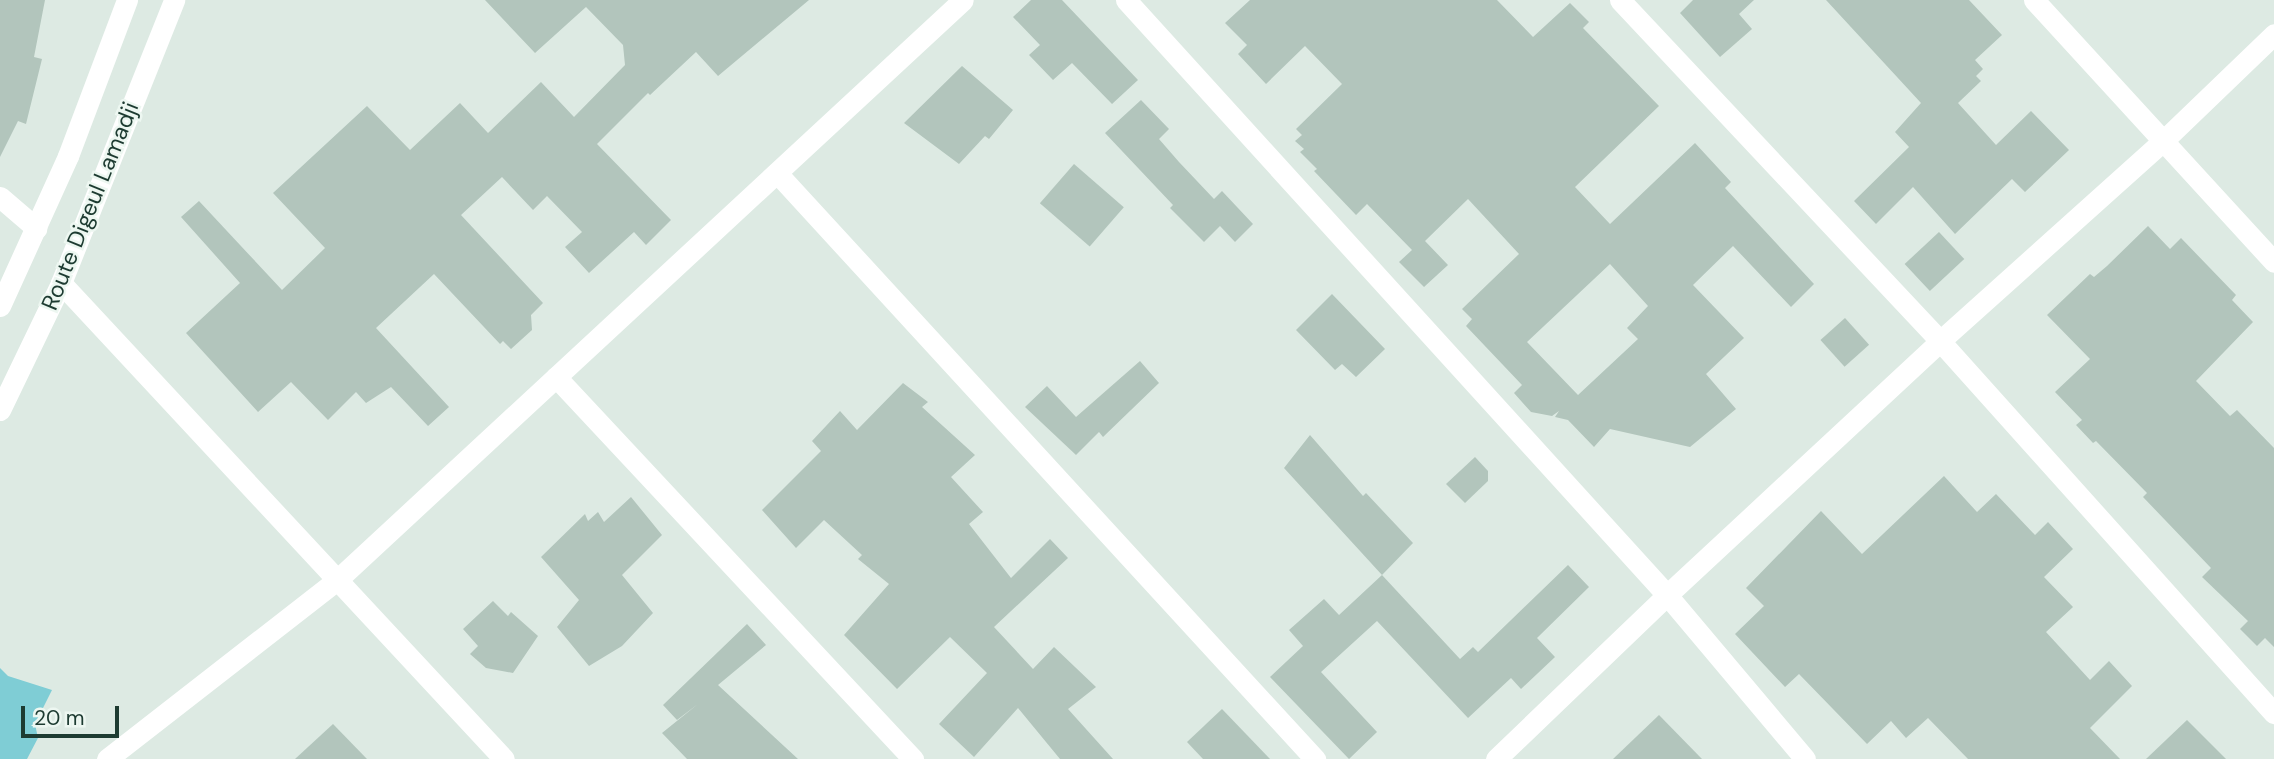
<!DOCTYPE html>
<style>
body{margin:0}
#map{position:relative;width:2274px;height:759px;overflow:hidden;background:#ddeae3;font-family:"DM Sans",sans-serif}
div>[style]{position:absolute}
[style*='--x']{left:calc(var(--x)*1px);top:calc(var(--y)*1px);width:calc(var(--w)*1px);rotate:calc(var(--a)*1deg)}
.water>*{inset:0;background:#7fcdd5}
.building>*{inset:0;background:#b2c5bc;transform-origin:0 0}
.minor>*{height:21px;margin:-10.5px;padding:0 10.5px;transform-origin:10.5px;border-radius:10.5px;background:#fff}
.tertiary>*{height:21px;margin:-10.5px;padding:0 10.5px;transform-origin:10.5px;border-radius:10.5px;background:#fff}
.secondary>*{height:21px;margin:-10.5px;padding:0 10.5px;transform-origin:10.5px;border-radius:10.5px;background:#fff}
span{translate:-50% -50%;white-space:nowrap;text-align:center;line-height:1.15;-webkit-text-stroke:5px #edf7f1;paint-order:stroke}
.street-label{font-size:23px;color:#1d3b31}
.scale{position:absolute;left:21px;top:706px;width:98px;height:32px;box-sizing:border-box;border:4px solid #1d3b31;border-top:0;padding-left:9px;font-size:21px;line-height:24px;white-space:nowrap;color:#1d3b31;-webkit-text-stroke:5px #edf7f1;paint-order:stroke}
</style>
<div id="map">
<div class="water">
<i style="clip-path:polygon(0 668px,8px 676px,52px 690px,35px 724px,38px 738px,27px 759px,0 759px)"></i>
</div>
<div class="building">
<i style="clip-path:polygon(0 0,45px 0,34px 57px,42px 59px,26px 124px,18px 121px,0 157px)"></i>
<i style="clip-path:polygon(485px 0,809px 0,718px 76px,696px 52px,650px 95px,648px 93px,597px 144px,671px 220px,646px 245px,634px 232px,589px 273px,565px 247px,582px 232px,547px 196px,533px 210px,502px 177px,461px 215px,543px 303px,531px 315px,532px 330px,511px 349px,503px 341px,500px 344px,434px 274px,376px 328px,449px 407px,428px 426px,391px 387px,366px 403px,356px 392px,328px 420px,291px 382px,258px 412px,186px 333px,240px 283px,181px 217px,199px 201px,282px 290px,325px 248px,273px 193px,367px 106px,410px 150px,460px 103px,488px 133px,541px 82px,574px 117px,625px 65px,623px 45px,586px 7px,535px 53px)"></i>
<i style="clip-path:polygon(1031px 0,1062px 0,1138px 80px,1112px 104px,1072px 63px,1053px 80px,1029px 55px,1040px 45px,1013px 17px)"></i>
<i style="clip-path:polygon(evenodd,1250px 0,1497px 0,1533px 37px,1570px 3px,1589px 22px,1583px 28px,1659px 106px,1575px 187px,1610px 224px,1695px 143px,1731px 182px,1725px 188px,1814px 284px,1791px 307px,1733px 246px,1693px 285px,1744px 338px,1706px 374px,1736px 409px,1690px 447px,1610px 429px,1594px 447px,1568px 420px,1555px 417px,1559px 411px,1552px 416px,1531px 412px,1514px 393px,1522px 385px,1466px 326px,1472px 319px,1462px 309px,1519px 254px,1468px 199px,1425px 241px,1448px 265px,1424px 287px,1399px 262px,1412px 250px,1367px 204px,1356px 215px,1314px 171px,1317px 169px,1300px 152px,1304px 149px,1295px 141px,1302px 135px,1296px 129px,1342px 84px,1305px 46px,1266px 84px,1238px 54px,1247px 45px,1225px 23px,1250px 0,1610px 264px,1648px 306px,1627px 328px,1638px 339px,1578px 395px,1527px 342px,1610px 264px)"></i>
<i style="clip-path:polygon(1693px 0,1754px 0,1739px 14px,1752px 29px,1720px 57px,1680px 13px)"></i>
<i style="clip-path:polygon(1826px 0,1969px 0,2002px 35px,1975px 60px,1983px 69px,1976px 76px,1981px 81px,1958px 103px,1996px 145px,2031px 111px,2069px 150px,2025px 192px,2012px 179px,1955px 234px,1913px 187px,1876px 224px,1854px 201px,1909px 147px,1895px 132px,1921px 103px)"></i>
<i style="clip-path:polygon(962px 66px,1013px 110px,989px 139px,985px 136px,959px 164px,904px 123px)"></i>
<i style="clip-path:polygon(1141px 100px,1169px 129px,1159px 139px,1179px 162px,1214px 199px,1222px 191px,1253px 224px,1235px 242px,1220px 226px,1204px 242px,1170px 208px,1173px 205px,1105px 133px)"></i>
<i style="left:1074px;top:164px;width:66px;height:52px;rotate:41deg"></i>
<i style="clip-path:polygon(2148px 226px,2170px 249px,2181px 238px,2236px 295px,2232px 300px,2253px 322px,2196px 381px,2230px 416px,2237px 410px,2274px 448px,2274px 647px,2265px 638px,2257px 646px,2240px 629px,2248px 621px,2202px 577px,2211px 568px,2143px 497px,2147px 493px,2096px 441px,2093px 443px,2076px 425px,2082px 420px,2055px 392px,2090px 359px,2047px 315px,2090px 274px,2094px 277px,2107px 266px)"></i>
<i style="left:1939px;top:232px;width:37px;height:47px;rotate:47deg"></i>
<i style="clip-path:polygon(1332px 294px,1385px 349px,1356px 377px,1342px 364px,1335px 370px,1296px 330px)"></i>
<i style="left:1845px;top:318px;width:36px;height:33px;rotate:48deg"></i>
<i style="clip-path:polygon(1140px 361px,1159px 383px,1103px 437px,1099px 432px,1076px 455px,1025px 407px,1047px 386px,1076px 417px)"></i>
<i style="clip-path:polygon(903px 383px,928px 402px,922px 407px,975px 455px,951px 477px,983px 512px,969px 524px,1011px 578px,1050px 539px,1068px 558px,994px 627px,1033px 669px,1054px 647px,1096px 687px,1068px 709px,1113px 759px,1060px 759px,1018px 708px,974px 757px,939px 724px,987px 673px,950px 637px,897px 689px,844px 635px,889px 584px,858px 559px,862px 555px,824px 520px,796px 548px,762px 510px,821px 451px,812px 441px,840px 411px,857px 430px)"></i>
<i style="clip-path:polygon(1310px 435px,1363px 496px,1366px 493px,1413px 543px,1382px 575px,1284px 468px)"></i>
<i style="clip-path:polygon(1475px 457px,1488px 471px,1488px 481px,1465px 503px,1446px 484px)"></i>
<i style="clip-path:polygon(1944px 476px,1977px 512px,1996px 494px,2035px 535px,2048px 522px,2073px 549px,2044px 577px,2073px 607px,2046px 632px,2090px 680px,2109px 661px,2132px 686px,2090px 728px,2120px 759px,1968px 759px,1928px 718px,1906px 738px,1891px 721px,1867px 744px,1799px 674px,1785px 687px,1735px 634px,1764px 606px,1746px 588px,1821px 511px,1862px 554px)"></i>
<i style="clip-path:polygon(631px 497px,662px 535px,622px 575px,653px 613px,622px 646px,589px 666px,557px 627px,579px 600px,541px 557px,585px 514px,588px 521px,598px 512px,604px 522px)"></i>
<i style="clip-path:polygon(1568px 565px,1589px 587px,1537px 638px,1555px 657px,1521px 689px,1511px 678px,1468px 718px,1377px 621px,1321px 672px,1377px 732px,1349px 759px,1270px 677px,1303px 646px,1289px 630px,1324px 599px,1339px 615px,1382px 575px,1460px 659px,1473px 647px,1478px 652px)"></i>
<i style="clip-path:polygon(493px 601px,508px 616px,511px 612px,538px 636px,513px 673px,486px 668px,470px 654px,478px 646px,463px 629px)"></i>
<i style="clip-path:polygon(747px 624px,766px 645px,718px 685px,798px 759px,687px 759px,662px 733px,698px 704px,677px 720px,663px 705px)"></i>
<i style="clip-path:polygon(1222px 709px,1270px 759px,1203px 759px,1187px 742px)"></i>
<i style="clip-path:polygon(1659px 715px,1702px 759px,1613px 759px)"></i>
<i style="clip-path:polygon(2187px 720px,2226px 759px,2146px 759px)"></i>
<i style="clip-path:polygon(333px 724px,367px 759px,295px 759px)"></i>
</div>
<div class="minor">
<i style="--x:1620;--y:0;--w:468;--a:46.8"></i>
<i style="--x:1940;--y:341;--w:500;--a:48.1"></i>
<i style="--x:2034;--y:0;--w:355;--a:47.5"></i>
<i style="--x:777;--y:173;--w:796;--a:47.45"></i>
<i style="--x:0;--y:197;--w:48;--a:40.7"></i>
<i style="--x:61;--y:283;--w:650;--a:47.06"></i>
<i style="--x:556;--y:377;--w:523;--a:46.94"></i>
<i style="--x:107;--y:759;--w:291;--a:-37.9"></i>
<i style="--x:337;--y:580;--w:853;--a:-42.82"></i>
<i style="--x:1496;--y:759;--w:237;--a:-43.8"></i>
<i style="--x:1667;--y:595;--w:373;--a:-42.9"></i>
<i style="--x:1940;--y:341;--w:300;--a:-41.9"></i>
<i style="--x:2163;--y:141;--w:154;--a:-43.9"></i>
</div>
<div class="tertiary">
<i style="--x:1126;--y:0;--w:804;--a:47.72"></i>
<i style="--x:1667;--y:595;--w:214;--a:49.9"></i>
</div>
<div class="secondary">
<i style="--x:0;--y:306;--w:165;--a:-65.6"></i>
<i style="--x:68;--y:156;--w:167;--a:-69.3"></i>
<i style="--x:0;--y:410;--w:141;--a:-64.3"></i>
<i style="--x:61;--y:283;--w:305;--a:-68.2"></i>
</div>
<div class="street-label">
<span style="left:90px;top:206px;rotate:-68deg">Route Digeul Lamadji</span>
</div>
<div class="scale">20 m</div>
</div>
